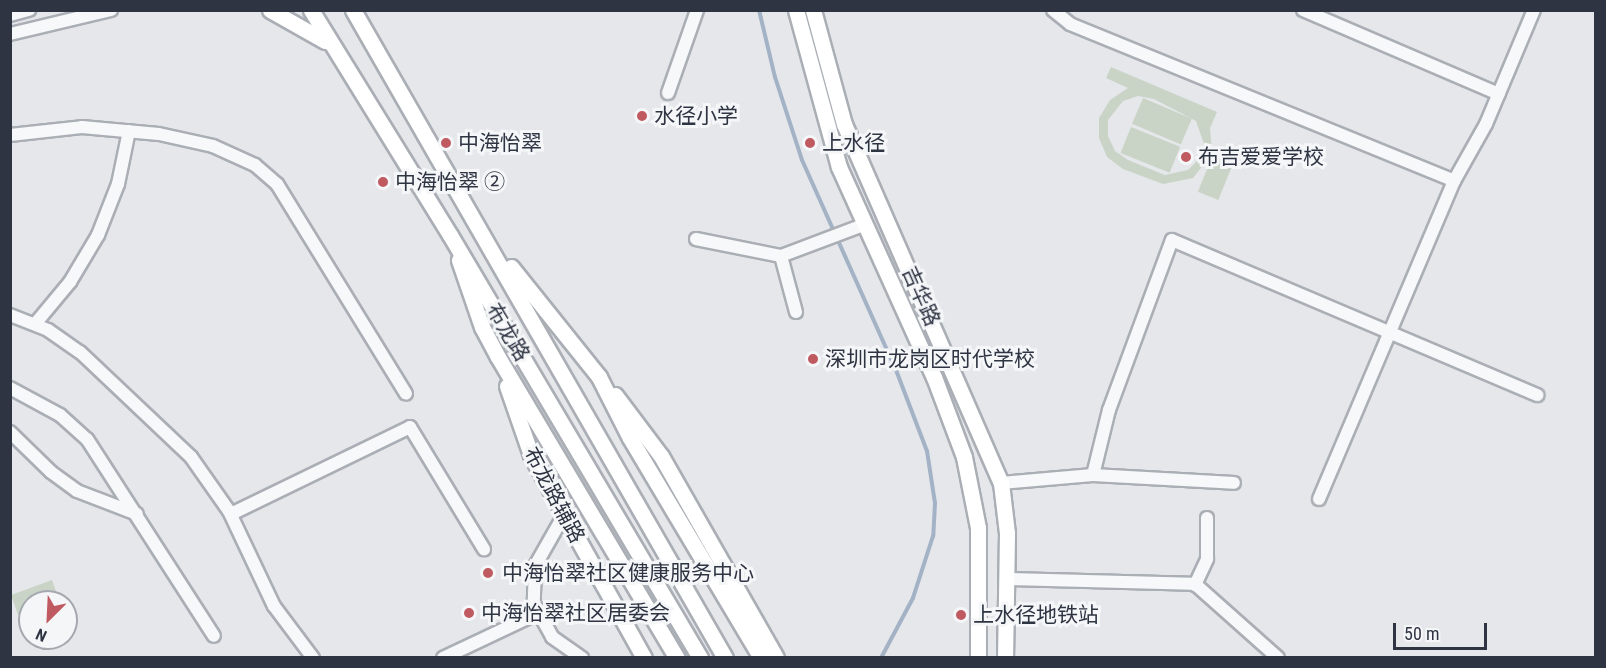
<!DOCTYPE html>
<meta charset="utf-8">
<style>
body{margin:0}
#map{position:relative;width:1606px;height:668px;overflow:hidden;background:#e5e7eb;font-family:"Roboto Condensed","Noto Sans SC",sans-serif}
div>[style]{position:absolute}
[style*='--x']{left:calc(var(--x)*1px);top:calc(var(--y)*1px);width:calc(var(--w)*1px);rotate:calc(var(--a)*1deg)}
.green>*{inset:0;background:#c9d4c7;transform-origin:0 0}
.stream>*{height:4px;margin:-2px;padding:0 2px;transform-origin:2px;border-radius:2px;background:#a4b2c6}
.roads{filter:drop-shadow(2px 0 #aaaeb5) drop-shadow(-2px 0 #aaaeb5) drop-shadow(0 2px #aaaeb5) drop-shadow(0 -2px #aaaeb5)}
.minor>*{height:12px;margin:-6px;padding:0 6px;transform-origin:6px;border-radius:6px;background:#f7f8fa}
.major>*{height:15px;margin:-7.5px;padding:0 7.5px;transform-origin:7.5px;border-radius:7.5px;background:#fff}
.dots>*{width:16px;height:16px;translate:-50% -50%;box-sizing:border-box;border:3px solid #f4f6f8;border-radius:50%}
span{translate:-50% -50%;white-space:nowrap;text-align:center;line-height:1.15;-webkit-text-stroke:6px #f4f6f8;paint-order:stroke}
.poi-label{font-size:21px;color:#2e3442}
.left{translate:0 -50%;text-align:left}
.street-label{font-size:21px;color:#2e3442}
.frame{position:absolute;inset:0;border:12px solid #2e3442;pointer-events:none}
.north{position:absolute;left:18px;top:590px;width:60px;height:60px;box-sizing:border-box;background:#f4f6f8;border:2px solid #a5a8af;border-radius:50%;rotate:204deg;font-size:16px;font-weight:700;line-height:24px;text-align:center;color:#2e3442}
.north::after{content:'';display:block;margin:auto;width:21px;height:27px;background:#c05a61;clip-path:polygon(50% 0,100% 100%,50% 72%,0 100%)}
.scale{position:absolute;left:1393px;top:623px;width:94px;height:27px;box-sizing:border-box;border:3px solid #2e3442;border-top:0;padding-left:8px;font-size:18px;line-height:21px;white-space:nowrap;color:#2e3442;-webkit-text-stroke:4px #f4f6f8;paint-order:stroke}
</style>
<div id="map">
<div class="green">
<i style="clip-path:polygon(evenodd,1111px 67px,1217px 112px,1210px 128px,1212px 154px,1193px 178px,1163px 184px,1123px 169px,1107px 157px,1099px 138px,1099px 118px,1110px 100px,1128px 88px,1106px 78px,1111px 67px,1138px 96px,1154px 99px,1196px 121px,1204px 144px,1199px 159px,1188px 170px,1165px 175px,1128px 160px,1115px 151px,1108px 136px,1108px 120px,1123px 101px,1138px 96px)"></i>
<i style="left:1143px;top:98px;width:53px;height:28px;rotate:23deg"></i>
<i style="left:1131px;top:127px;width:53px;height:28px;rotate:22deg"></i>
<i style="left:1214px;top:152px;width:22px;height:43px;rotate:22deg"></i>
<i style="clip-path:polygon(52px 580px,59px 600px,30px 602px,30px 610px,18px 615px,11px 595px)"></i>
<i style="clip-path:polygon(30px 618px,30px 638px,35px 638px,27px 641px,20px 621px)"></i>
</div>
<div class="stream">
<i style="--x:759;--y:10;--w:69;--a:76.6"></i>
<i style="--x:775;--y:77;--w:87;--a:72"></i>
<i style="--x:802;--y:160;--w:230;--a:65.9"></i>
<i style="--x:896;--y:370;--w:87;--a:69.1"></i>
<i style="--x:927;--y:451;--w:53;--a:81.3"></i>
<i style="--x:935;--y:503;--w:33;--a:93"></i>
<i style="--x:933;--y:536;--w:65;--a:107.9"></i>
<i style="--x:913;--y:598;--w:68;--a:118.1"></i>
</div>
<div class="roads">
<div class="minor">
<i style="--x:1053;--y:10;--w:22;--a:39"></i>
<i style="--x:1070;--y:24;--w:415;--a:22.2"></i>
<i style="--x:1303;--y:10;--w:213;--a:23.2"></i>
<i style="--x:10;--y:15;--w:20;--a:-15"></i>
<i style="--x:10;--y:34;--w:104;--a:-13.4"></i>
<i style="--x:668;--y:93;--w:88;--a:-70.7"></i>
<i style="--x:10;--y:135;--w:72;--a:-6.3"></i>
<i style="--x:82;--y:127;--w:77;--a:5.2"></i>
<i style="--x:159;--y:134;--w:55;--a:12.5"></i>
<i style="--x:213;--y:146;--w:46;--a:24.3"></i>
<i style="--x:255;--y:165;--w:29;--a:41"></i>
<i style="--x:277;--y:184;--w:246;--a:58.4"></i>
<i style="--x:696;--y:239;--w:87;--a:11.3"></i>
<i style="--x:781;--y:256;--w:91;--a:-20.6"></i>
<i style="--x:781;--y:256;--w:58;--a:75"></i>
<i style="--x:10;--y:315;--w:41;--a:21.5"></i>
<i style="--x:48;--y:330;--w:39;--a:35"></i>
<i style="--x:80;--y:352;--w:153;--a:43.4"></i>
<i style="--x:191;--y:457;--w:66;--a:54.9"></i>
<i style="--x:229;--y:511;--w:105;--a:64.7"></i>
<i style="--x:274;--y:606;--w:65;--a:53.1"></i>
<i style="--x:35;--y:324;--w:55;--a:-50.2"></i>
<i style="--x:70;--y:282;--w:55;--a:-59.2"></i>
<i style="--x:98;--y:235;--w:55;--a:-68.6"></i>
<i style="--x:118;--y:184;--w:54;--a:-78.3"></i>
<i style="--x:10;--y:388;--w:57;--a:28.4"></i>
<i style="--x:60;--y:415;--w:36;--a:42"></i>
<i style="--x:87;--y:439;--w:234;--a:57.2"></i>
<i style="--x:10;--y:432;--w:57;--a:44.3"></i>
<i style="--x:51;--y:472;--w:32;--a:36"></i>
<i style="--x:77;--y:491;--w:64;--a:21"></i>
<i style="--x:1093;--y:475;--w:67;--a:-76.2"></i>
<i style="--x:1109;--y:410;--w:181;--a:-69.7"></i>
<i style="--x:1172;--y:240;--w:397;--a:23"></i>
<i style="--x:1001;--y:483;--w:92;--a:-5"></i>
<i style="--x:1093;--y:475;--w:141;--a:3.2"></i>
<i style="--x:1319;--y:499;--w:345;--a:-67"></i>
<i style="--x:1454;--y:181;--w:65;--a:-60.7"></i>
<i style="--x:1486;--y:124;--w:124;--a:-67.2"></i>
<i style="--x:231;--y:514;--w:199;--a:-25.9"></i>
<i style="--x:410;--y:427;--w:143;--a:58.8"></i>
<i style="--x:564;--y:515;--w:59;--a:119.6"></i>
<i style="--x:535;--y:566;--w:38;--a:92"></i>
<i style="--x:534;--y:604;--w:38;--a:61"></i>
<i style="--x:552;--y:637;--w:37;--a:35"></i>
<i style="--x:1006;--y:579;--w:189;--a:1.5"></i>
<i style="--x:1195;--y:584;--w:111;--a:41.7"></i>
<i style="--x:1195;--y:585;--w:29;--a:-65"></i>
<i style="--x:1207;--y:559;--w:41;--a:-90"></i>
<i style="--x:443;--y:658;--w:105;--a:-25.3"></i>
</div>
<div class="major">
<i style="--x:270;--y:10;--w:63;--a:29.4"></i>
<i style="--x:311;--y:10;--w:264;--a:58.3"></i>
<i style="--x:450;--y:235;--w:491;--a:59.4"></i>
<i style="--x:353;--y:10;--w:747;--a:60.14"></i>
<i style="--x:796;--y:10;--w:163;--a:74.7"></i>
<i style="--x:839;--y:167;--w:230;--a:65.7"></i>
<i style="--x:934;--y:377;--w:85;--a:69.4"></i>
<i style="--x:964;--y:457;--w:72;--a:78.8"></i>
<i style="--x:978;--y:528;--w:130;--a:90"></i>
<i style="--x:813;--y:10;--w:118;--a:74.8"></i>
<i style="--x:844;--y:124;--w:392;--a:66.4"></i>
<i style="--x:1001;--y:483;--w:50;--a:83.2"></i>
<i style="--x:1007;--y:533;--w:125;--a:90.9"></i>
<i style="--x:459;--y:260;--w:71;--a:71.1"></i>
<i style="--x:482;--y:327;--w:34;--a:62"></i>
<i style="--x:498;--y:357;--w:350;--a:59.3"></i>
<i style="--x:511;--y:267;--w:141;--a:51.3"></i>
<i style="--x:599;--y:377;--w:68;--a:63.1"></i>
<i style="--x:630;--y:438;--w:256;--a:59.2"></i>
<i style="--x:507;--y:386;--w:73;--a:70.8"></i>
<i style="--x:531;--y:455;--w:232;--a:60.9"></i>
<i style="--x:615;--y:395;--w:76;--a:53"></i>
<i style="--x:661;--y:456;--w:232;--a:60.3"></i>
</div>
</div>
<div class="dots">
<i style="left:642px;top:116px;background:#c05a61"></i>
<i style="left:446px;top:143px;background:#c05a61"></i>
<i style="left:810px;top:143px;background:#c05a61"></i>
<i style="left:1186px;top:157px;background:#c05a61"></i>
<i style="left:383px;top:182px;background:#c05a61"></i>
<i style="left:813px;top:359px;background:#c05a61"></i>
<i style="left:488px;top:573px;background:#c05a61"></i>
<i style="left:469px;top:613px;background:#c05a61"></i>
<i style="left:961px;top:615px;background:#c05a61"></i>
</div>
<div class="poi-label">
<span class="left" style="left:654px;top:116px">水径小学</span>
<span class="left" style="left:458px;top:143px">中海怡翠</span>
<span class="left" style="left:822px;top:143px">上水径</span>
<span class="left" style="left:1198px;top:157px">布吉爱爱学校</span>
<span class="left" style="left:395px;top:182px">中海怡翠 ②</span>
<span class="left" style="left:825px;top:359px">深圳市龙岗区时代学校</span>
<span class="left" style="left:502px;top:573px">中海怡翠社区健康服务中心</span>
<span class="left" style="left:481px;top:613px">中海怡翠社区居委会</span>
<span class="left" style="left:973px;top:615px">上水径地铁站</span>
</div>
<div class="street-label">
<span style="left:921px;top:296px;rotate:66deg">吉华路</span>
<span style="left:508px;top:332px;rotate:59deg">布龙路</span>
<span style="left:554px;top:495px;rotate:62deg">布龙路辅路</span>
</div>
<div class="frame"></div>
<div class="north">N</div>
<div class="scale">50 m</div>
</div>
